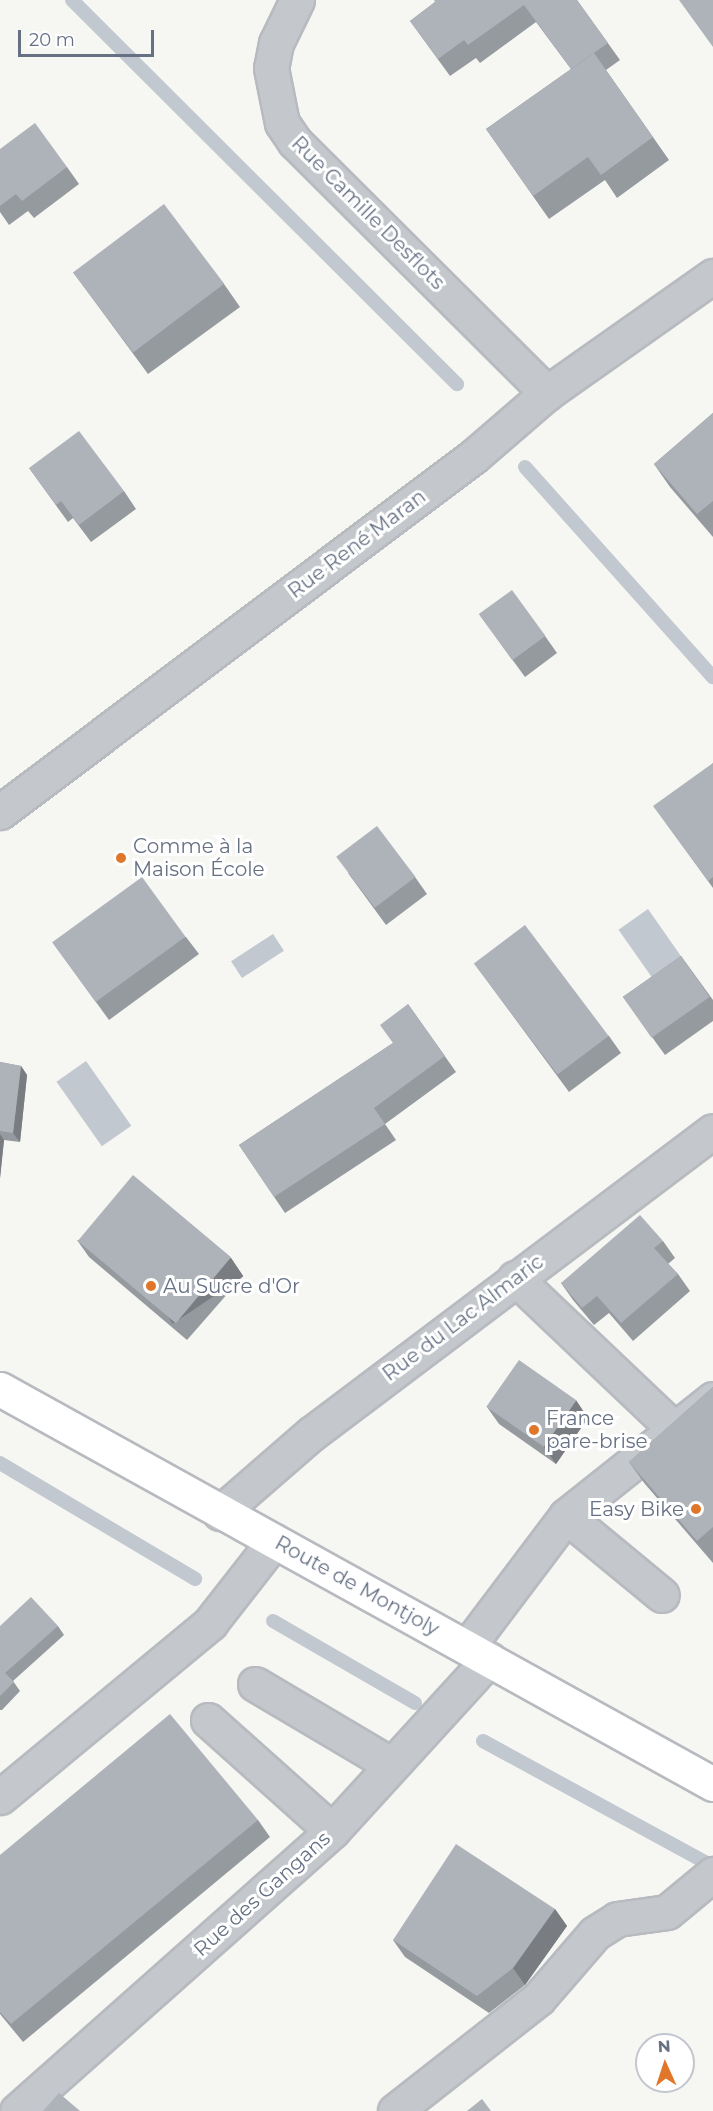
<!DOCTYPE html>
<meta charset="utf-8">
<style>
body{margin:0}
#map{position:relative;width:713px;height:2111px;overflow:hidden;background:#f6f6f3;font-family:Montserrat,sans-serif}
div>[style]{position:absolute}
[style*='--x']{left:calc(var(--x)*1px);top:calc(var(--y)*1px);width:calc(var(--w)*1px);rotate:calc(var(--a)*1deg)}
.water>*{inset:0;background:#c1c8cf;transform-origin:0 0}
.stream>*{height:14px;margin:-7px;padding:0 7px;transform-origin:7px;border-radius:7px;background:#c1c8cf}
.roads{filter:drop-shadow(2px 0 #b7babf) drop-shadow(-2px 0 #b7babf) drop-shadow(0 2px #b7babf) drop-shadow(0 -2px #b7babf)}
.minor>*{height:33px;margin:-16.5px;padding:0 16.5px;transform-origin:16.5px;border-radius:16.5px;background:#c4c7cb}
.major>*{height:33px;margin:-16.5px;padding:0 16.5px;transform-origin:16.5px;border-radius:16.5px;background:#fff}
.wall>*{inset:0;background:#959a9f}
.shaded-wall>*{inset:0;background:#797d82;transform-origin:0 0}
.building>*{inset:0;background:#adb3b9;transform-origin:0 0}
.dots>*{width:16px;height:16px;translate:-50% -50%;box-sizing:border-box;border:3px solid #fff;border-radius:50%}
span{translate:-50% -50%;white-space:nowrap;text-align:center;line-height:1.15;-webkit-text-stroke:6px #fff;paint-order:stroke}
.street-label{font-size:20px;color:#667184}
.poi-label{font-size:20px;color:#667184}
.left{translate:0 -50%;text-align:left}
.right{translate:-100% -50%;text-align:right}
.north{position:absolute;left:635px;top:2033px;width:60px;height:60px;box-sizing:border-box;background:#fff;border:2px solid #c2c6ce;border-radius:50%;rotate:357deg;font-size:16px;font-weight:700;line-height:24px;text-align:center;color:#667184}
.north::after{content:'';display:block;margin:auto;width:21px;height:27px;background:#e07629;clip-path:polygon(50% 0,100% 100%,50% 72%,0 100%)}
.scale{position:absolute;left:18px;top:30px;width:136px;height:27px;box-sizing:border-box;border:3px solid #667184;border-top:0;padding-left:8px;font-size:18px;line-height:21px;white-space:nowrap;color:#667184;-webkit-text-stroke:4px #fff;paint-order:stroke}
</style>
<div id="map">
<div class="water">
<i style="left:648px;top:909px;width:78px;height:36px;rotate:55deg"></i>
<i style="left:273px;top:934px;width:20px;height:50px;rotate:57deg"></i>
<i style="left:86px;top:1061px;width:79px;height:36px;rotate:55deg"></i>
</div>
<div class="stream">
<i style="--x:72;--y:0;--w:544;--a:44.93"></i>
<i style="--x:525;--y:467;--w:282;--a:48.2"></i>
<i style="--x:0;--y:1463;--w:227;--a:30.7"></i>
<i style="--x:273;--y:1621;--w:164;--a:30"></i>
<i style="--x:483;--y:1741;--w:253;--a:28.6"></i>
</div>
<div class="roads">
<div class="minor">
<i style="--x:297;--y:0;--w:48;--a:116"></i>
<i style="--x:276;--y:43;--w:25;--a:101"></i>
<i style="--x:271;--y:68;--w:56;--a:78.7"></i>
<i style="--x:282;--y:123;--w:23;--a:56"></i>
<i style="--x:295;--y:142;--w:356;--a:44.9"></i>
<i style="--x:0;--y:812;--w:593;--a:-36.91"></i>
<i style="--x:474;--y:456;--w:96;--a:-40.8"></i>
<i style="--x:547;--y:393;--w:203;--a:-35.2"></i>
<i style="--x:515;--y:1278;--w:219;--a:43.5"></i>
<i style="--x:220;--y:1513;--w:121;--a:-41"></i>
<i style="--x:311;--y:1434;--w:503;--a:-37.01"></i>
<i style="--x:566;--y:1516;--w:188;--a:-38.5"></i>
<i style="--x:468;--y:1646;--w:163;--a:-53"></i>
<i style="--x:566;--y:1516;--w:124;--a:39.5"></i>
<i style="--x:255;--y:1684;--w:159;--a:30.6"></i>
<i style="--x:208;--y:1720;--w:166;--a:41.8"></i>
<i style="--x:0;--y:1797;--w:273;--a:-39.6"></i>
<i style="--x:210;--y:1623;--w:104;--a:-52"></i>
<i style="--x:17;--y:2111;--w:421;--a:-41.6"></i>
<i style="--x:332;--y:1831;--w:233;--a:-47.6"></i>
<i style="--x:395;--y:2111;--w:182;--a:-38.1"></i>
<i style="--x:538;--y:1999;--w:87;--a:-49.2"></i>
<i style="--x:595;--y:1933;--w:26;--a:-32"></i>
<i style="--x:617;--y:1919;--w:50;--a:-8"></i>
<i style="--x:667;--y:1912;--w:60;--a:-39.6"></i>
</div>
<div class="major">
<i style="--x:0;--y:1389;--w:815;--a:28.99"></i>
</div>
</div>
<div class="wall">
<i style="clip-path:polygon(577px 0,620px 60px,606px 70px,669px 160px,617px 198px,605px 180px,549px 219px,486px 129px,571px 69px,536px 22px,480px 63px,476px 58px,450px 76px,410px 21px,435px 2px)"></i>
<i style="clip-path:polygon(0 149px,67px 167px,79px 184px,34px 218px,28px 211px,9px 225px,0 212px)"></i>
<i style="clip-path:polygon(73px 272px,224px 284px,240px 307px,148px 374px)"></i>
<i style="clip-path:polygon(713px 413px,713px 537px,670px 487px,654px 464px)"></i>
<i style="clip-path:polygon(29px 468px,124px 491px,136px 509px,91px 542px,73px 518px,68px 522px)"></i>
<i style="clip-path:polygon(479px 614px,545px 636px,557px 653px,525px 677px)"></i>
<i style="clip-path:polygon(713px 763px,713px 888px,666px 823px)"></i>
<i style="clip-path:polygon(348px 873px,415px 877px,427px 894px,386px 925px)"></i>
<i style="clip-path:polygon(186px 937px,199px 954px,109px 1020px,53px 943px)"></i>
<i style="clip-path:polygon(681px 956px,713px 1000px,713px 1021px,665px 1055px,623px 997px)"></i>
<i style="clip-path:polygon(474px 963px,609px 1036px,621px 1053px,569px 1092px)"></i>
<i style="clip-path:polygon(408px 1004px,456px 1072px,385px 1124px,396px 1140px,285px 1213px,239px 1145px,393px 1043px)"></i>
<i style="clip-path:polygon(0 1062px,21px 1066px,27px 1075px,20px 1142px,4px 1140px,0 1178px)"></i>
<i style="clip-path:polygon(77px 1240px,231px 1258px,243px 1276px,187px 1340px,89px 1257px)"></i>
<i style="clip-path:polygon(663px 1241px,675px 1258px,668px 1264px,678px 1274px,690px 1291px,633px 1341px,609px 1313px,594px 1325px,573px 1300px,561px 1283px)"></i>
<i style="clip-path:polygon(713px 1387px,713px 1563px,645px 1484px,629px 1462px)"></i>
<i style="clip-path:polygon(487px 1407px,588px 1418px,556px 1464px,499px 1424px)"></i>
<i style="clip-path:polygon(0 1626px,58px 1626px,64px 1635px,13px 1681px,20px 1691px,2px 1710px,0 1710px)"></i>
<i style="clip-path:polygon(258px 1820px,270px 1837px,23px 2042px,0 2014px,0 1855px)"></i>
<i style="clip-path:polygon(555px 1909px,567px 1926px,525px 1985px,489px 2013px,405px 1957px,393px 1940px)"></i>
</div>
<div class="shaded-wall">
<i style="clip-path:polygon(21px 1066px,27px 1075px,20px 1142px,13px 1133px)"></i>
<i style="clip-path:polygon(0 1134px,4px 1140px,0 1178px)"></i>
<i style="left:231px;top:1258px;width:22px;height:85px;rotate:56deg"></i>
<i style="clip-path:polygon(576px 1400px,588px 1418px,556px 1464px,544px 1447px)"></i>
<i style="clip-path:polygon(555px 1909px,567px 1926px,525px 1985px,513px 1968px)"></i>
</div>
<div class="building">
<i style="clip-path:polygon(434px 0,577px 0,608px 43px,571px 69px,524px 5px,468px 45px,464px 40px,438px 59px,410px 21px,435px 2px)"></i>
<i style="clip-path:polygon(679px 0,713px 0,713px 47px)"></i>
<i style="clip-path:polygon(594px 53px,653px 137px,601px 175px,588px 157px,533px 196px,486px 129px)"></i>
<i style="clip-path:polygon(35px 123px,67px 167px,22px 201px,16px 194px,0 206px,0 149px)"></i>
<i style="left:164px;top:204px;width:100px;height:114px;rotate:53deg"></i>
<i style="clip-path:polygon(713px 413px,713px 501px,697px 514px,654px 464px)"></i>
<i style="clip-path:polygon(79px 431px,124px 491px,79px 525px,61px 501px,56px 505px,29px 468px)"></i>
<i style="left:512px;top:590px;width:57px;height:41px;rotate:54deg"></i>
<i style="clip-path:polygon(713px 763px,713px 877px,708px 881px,653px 806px)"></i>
<i style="left:377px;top:826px;width:64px;height:51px;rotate:53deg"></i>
<i style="left:142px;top:877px;width:74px;height:111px;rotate:54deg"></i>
<i style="left:525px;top:925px;width:139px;height:64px;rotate:53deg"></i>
<i style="left:681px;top:956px;width:50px;height:71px;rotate:55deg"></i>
<i style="clip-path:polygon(408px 1004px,445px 1056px,374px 1108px,385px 1124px,274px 1197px,239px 1145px,393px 1043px,380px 1025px)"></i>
<i style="clip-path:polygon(0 1062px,21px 1066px,13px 1133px,0 1131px)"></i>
<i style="left:133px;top:1175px;width:128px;height:86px;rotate:40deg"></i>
<i style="clip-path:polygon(640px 1215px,663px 1241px,654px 1248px,678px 1274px,621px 1323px,597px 1296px,582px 1308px,561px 1283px)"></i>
<i style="left:519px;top:1360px;width:70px;height:57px;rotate:35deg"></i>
<i style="clip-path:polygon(713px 1387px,713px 1527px,697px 1541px,629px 1462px)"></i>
<i style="clip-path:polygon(31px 1597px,58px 1626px,5px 1673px,14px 1682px,0 1696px,0 1626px)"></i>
<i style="clip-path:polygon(170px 1714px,258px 1820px,11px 2024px,0 2012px,0 1855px)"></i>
<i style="clip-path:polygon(456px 1844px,555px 1909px,513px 1968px,477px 1996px,393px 1940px)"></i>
<i style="clip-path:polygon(59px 2093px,80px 2111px,43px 2111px)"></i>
<i style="clip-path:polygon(482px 2099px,491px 2111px,467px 2111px)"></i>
</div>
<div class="dots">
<i style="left:121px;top:858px;background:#e07629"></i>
<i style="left:151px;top:1286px;background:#e07629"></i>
<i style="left:534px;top:1430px;background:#e07629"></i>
<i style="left:696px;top:1509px;background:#e07629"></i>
</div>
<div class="street-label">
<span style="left:368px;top:213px;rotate:45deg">Rue Camille Desflots</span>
<span style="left:357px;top:544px;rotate:-37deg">Rue René Maran</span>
<span style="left:463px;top:1318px;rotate:-37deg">Rue du Lac Almaric</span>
<span style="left:357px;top:1586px;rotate:29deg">Route de Montjoly</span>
<span style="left:262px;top:1894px;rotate:-42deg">Rue des Gangans</span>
</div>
<div class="poi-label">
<span class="left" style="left:133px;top:858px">Comme à la<br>Maison École</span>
<span class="left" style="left:163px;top:1286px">Au Sucre d'Or</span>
<span class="left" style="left:546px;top:1430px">France<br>pare-brise</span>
<span class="right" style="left:684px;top:1509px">Easy Bike</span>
</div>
<div class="north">N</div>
<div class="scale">20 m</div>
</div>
